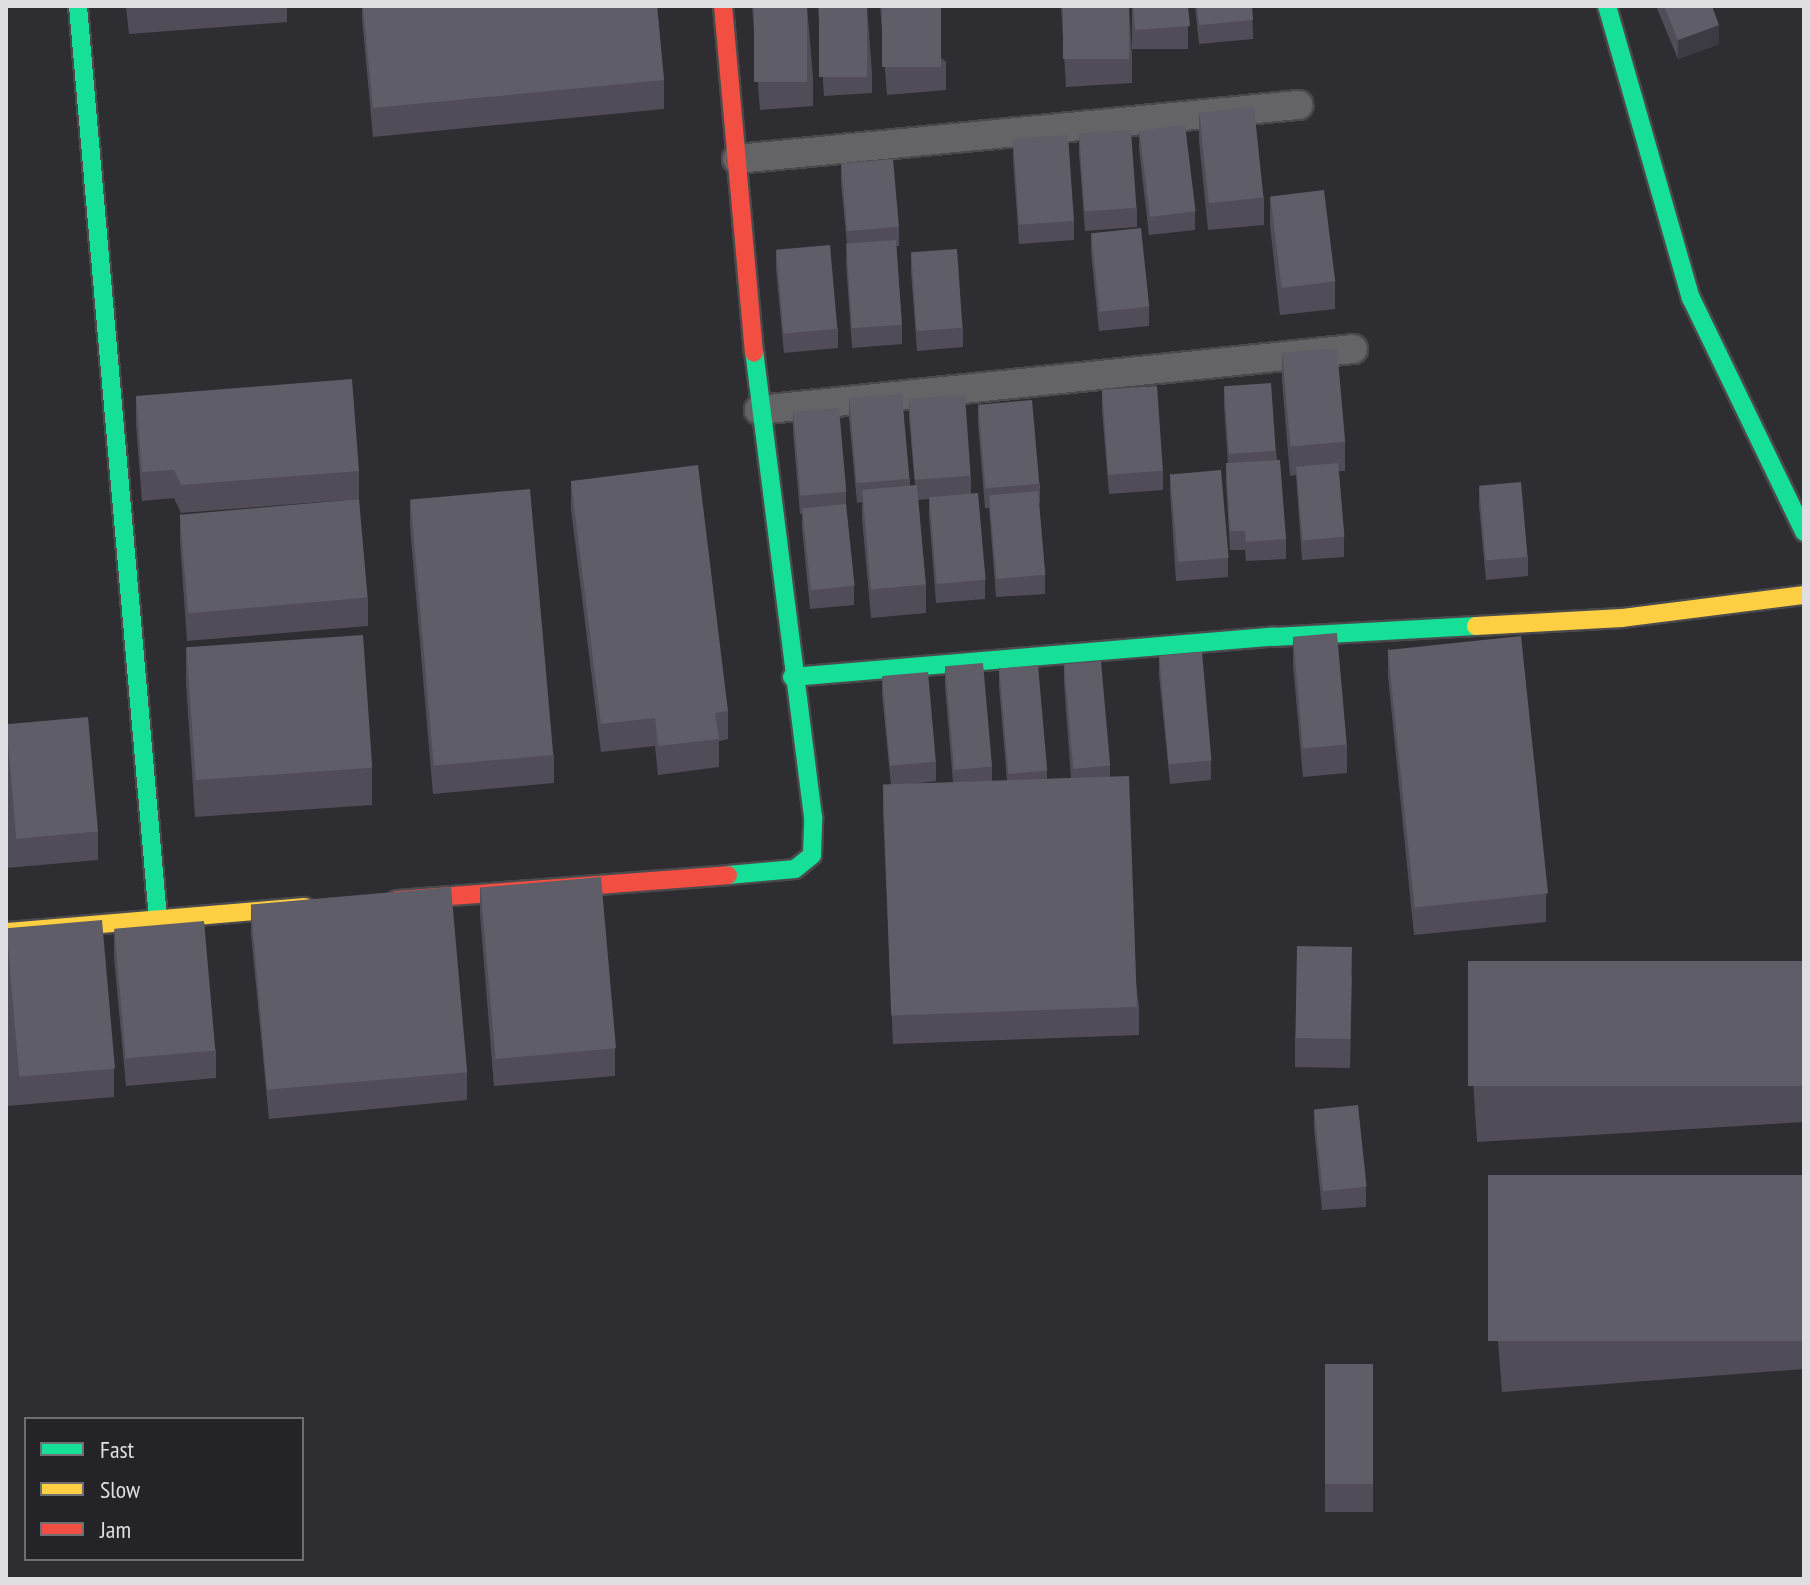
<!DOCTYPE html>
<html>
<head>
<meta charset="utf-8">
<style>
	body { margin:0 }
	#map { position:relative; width:1810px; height:1585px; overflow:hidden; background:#2e2d31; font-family:"PT Sans Narrow",sans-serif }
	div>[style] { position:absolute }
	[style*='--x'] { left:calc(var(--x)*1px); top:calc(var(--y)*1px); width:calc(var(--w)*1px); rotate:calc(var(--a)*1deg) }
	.roads { filter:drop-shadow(2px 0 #4a4a4d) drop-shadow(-2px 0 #4a4a4d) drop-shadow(0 2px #4a4a4d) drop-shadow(0 -2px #4a4a4d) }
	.street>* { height:28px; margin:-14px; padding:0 14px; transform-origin:14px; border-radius:14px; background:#646466 }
	.fast>* { height:18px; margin:-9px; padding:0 9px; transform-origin:9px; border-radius:9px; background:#16e098 }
	.slow>* { height:18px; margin:-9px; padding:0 9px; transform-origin:9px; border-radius:9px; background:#ffcf43 }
	.jam>* { height:18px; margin:-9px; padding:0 9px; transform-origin:9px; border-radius:9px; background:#f24e42 }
	.wall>* { inset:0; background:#504d59; transform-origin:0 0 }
	.shaded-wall>* { inset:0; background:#3c3a43 }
	.building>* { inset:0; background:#5f5d68; transform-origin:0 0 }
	span { translate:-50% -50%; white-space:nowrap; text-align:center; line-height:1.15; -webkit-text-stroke:8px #232328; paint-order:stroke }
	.frame { position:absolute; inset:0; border:8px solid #dfdfe3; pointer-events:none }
	.legend { position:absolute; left:24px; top:1417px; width:280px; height:144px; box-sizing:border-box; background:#232328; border:2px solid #6e6e73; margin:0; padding:10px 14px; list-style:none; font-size:24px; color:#dfdfe3 }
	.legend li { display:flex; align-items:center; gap:16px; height:40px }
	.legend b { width:40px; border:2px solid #6e6e73 }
</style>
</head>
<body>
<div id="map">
	<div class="roads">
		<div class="street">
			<div style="--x:737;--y:159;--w:564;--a:-5.5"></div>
			<div style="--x:759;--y:410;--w:597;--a:-5.86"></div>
		</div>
		<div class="fast">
			<div style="--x:78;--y:6;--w:916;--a:84.99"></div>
			<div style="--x:1607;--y:6;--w:304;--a:74"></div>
			<div style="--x:1691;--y:298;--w:260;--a:64.2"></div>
			<div style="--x:792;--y:677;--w:483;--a:-4.8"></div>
			<div style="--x:1273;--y:637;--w:203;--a:-3.1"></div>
			<div style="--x:728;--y:875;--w:67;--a:-5.1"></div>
			<div style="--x:795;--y:869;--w:22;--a:-39"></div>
			<div style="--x:812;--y:855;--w:38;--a:-88"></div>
			<div style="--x:813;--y:817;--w:468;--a:-97.2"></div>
		</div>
		<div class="slow">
			<div style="--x:1476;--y:626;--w:146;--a:-3.1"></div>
			<div style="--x:1622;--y:618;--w:183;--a:-7.2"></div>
			<div style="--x:6;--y:932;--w:300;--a:-4.8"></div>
		</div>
		<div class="jam">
			<div style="--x:723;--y:6;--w:348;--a:84.9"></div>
			<div style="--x:397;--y:900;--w:332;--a:-4.3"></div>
		</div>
	</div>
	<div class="wall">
		<div style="clip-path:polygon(126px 6px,287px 6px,287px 22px,129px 34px)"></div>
		<div style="clip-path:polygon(362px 6px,657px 6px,664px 80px,664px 109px,373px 137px,362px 18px)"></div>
		<div style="clip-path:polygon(752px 6px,807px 6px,813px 77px,813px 106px,760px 110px)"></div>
		<div style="clip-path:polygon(818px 6px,867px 6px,872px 73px,872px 93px,824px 96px)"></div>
		<div style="clip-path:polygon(880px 6px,882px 6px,946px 62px,946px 90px,887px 95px)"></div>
		<div style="clip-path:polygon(1061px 6px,1129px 6px,1132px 55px,1132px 83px,1066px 87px)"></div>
		<div style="left:1132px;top:6px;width:56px;height:43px"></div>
		<div style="clip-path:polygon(1195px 6px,1252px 6px,1253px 39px,1199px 44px)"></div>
		<div style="clip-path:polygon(1656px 6px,1712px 6px,1719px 44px,1678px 59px)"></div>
		<div style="clip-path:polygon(1199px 113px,1264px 197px,1264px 225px,1208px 230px,1199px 141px)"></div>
		<div style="clip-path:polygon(1139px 130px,1195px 211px,1195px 230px,1149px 235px,1139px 149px)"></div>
		<div style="clip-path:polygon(1079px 134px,1137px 208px,1137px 227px,1085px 231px,1079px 153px)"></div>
		<div style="clip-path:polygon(1013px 140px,1074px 221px,1074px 240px,1019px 244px,1013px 159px)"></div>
		<div style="clip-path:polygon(841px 164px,899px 227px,899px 246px,896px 246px,902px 325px,902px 344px,852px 348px,846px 263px,847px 244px,841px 183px)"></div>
		<div style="clip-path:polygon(1270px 196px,1335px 281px,1335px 309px,1280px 315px,1270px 225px)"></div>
		<div style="clip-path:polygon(1091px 233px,1149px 307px,1149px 326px,1099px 331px,1091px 252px)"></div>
		<div style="clip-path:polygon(776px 250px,838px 329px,838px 348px,784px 353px,776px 269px)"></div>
		<div style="clip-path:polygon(911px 253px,963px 328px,963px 347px,917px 351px,911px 272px)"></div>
		<div style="clip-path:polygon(1282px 353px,1345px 442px,1345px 471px,1339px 471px,1344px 537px,1344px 557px,1302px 560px,1296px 475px,1290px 476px,1282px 381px)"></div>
		<div style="clip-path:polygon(1224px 387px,1276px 451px,1286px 539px,1286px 559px,1246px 561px,1245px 550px,1230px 550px,1226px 482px,1226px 463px,1228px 463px,1224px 406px)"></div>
		<div style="clip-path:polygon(1102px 391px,1163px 471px,1163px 490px,1109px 494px,1102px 410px)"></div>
		<div style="clip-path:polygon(136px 396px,359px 471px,359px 499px,181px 513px,174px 498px,142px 501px,136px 425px)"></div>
		<div style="clip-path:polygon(849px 399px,910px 479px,910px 486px,915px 485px,909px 419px,909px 400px,971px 476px,971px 493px,985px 580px,985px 599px,936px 603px,929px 515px,929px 499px,918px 500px,926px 585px,926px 613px,871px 618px,862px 518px,862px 502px,857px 503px,849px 418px)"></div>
		<div style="clip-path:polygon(978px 405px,1040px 484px,1040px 503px,1039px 503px,1045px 575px,1045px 594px,996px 597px,989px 508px,985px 508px,978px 424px)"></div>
		<div style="clip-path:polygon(793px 412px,846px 492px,846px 510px,854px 586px,854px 605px,810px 609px,802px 528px,802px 514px,800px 514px,793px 431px)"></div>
		<div style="clip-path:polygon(1170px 473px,1228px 558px,1228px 577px,1176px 581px,1170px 492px)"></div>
		<div style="clip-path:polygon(571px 481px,728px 711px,728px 739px,719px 741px,719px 767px,658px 775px,655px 746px,601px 752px,571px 509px)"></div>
		<div style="clip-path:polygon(1479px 487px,1528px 557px,1528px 576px,1486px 580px,1479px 506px)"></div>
		<div style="clip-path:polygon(410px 499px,554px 755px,554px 783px,433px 794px,410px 527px)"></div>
		<div style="clip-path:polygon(180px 514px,368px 598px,368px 626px,187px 641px,180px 542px)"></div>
		<div style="clip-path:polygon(1293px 637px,1347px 745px,1347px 773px,1303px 777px,1293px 665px)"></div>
		<div style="clip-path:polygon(186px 647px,372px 768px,372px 805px,195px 817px,186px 683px)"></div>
		<div style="clip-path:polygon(1388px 648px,1546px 894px,1546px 922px,1414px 935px,1388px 676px)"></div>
		<div style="clip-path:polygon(1159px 656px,1211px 761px,1211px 780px,1170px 784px,1159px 675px)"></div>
		<div style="clip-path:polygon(1064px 664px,1110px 766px,1110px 777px,1139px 1007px,1139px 1035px,893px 1044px,883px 814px,883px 785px,891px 785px,882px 695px,882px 676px,936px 762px,936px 781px,904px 785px,953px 783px,945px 686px,945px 666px,992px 767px,992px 781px,1007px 781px,999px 686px,999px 667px,1047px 771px,1047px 779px,1071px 778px,1064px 683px)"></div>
		<div style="clip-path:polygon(6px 724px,98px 832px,98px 860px,6px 868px)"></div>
		<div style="clip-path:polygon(480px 887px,615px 1048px,615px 1076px,494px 1086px,480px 915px)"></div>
		<div style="clip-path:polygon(251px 906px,467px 1072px,467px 1100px,269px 1119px,251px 934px)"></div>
		<div style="clip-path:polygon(6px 928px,114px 1069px,114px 1097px,6px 1106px)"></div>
		<div style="clip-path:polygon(114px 930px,216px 1050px,216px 1078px,126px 1086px,114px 958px)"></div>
		<div style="clip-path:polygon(1804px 961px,1804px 1122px,1477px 1142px,1469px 1018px,1469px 981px)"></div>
		<div style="clip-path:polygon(1352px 975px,1350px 1068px,1295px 1067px,1295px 1038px)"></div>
		<div style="clip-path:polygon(1314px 1109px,1366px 1187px,1366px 1207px,1322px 1210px,1314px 1128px)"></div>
		<div style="clip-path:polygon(1804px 1175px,1804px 1369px,1502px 1392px,1489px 1227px,1489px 1199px)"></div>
		<div style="left:1373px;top:1364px;width:148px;height:48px;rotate:90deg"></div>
	</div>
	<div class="shaded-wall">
		<div style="clip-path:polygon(1719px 25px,1719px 44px,1678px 59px,1678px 40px)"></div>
	</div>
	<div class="building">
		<div style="clip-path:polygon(363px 6px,657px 6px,664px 80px,373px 108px)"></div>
		<div style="left:754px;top:6px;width:53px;height:76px"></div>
		<div style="left:819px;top:6px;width:48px;height:71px"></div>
		<div style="left:882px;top:6px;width:59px;height:61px"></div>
		<div style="left:1063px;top:6px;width:66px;height:53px"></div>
		<div style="clip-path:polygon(1133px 6px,1188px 6px,1190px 26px,1135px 30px)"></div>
		<div style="clip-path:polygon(1197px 6px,1252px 6px,1253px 20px,1199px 25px)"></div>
		<div style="clip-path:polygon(1664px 6px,1712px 6px,1719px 25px,1678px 40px)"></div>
		<div style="left:1254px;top:107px;width:91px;height:55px;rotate:84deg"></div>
		<div style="left:1185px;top:125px;width:87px;height:46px;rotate:83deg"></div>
		<div style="left:1131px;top:130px;width:78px;height:52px;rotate:86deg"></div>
		<div style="left:1068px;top:135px;width:86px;height:55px;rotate:86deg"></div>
		<div style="left:893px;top:159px;width:68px;height:52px;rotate:85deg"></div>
		<div style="left:1324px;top:190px;width:92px;height:54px;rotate:83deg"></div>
		<div style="left:1141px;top:228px;width:79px;height:50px;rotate:84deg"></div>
		<div style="left:896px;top:240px;width:85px;height:50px;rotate:86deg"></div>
		<div style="left:830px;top:245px;width:84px;height:54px;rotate:85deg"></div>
		<div style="left:957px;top:249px;width:79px;height:46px;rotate:86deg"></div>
		<div style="left:1337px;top:348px;width:94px;height:55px;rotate:85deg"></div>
		<div style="clip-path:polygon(352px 379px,359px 471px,181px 485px,174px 470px,142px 472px,136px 396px)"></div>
		<div style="left:1271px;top:383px;width:68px;height:47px;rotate:86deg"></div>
		<div style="left:1157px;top:386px;width:85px;height:55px;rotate:86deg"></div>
		<div style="left:902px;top:394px;width:85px;height:53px;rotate:85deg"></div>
		<div style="left:965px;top:395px;width:81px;height:56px;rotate:86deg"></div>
		<div style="left:1032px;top:400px;width:84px;height:54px;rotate:85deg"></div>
		<div style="left:839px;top:408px;width:84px;height:46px;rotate:85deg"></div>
		<div style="clip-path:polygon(1280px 460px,1286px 539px,1246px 542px,1245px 531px,1230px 531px,1226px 463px)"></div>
		<div style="left:1338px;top:463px;width:74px;height:42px;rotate:85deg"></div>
		<div style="clip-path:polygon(698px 465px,728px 711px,715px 713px,719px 739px,658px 746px,655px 718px,601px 724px,571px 481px)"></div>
		<div style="left:1221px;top:470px;width:88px;height:51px;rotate:85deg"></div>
		<div style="left:1521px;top:482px;width:75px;height:42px;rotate:85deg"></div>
		<div style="left:917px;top:485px;width:100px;height:55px;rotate:85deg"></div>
		<div style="left:530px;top:489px;width:267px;height:120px;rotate:85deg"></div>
		<div style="left:1038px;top:491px;width:84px;height:49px;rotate:85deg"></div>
		<div style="left:978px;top:493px;width:87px;height:49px;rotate:85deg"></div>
		<div style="left:359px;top:499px;width:99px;height:180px;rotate:85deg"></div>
		<div style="left:846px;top:504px;width:82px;height:44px;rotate:84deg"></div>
		<div style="left:1337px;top:633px;width:112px;height:44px;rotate:85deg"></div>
		<div style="left:363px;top:635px;width:133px;height:177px;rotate:86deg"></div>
		<div style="left:1521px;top:636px;width:259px;height:134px;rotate:84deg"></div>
		<div style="left:1202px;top:652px;width:109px;height:43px;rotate:85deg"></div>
		<div style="left:1101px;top:661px;width:105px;height:37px;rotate:85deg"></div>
		<div style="left:983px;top:663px;width:104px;height:38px;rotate:85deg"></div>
		<div style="left:1038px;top:665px;width:106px;height:39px;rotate:85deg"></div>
		<div style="left:928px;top:672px;width:90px;height:46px;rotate:85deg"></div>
		<div style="left:88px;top:717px;width:115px;height:82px;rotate:85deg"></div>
		<div style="left:1129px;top:776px;width:231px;height:246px;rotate:88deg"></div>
		<div style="left:601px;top:877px;width:172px;height:121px;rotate:85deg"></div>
		<div style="left:451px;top:887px;width:186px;height:201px;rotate:85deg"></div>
		<div style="left:102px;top:920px;width:149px;height:96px;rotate:85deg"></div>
		<div style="left:204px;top:921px;width:130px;height:90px;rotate:85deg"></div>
		<div style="left:1297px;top:946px;width:55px;height:92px;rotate:1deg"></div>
		<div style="left:1804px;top:961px;width:125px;height:336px;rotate:90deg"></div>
		<div style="left:1358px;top:1105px;width:82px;height:44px;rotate:84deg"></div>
		<div style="left:1804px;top:1175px;width:166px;height:316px;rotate:90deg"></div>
		<div style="left:1373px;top:1364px;width:120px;height:48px;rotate:90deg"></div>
	</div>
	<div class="frame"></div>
	<ul class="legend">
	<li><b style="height:10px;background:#16e098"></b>Fast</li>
	<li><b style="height:10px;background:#ffcf43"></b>Slow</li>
	<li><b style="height:10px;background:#f24e42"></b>Jam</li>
	</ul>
</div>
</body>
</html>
